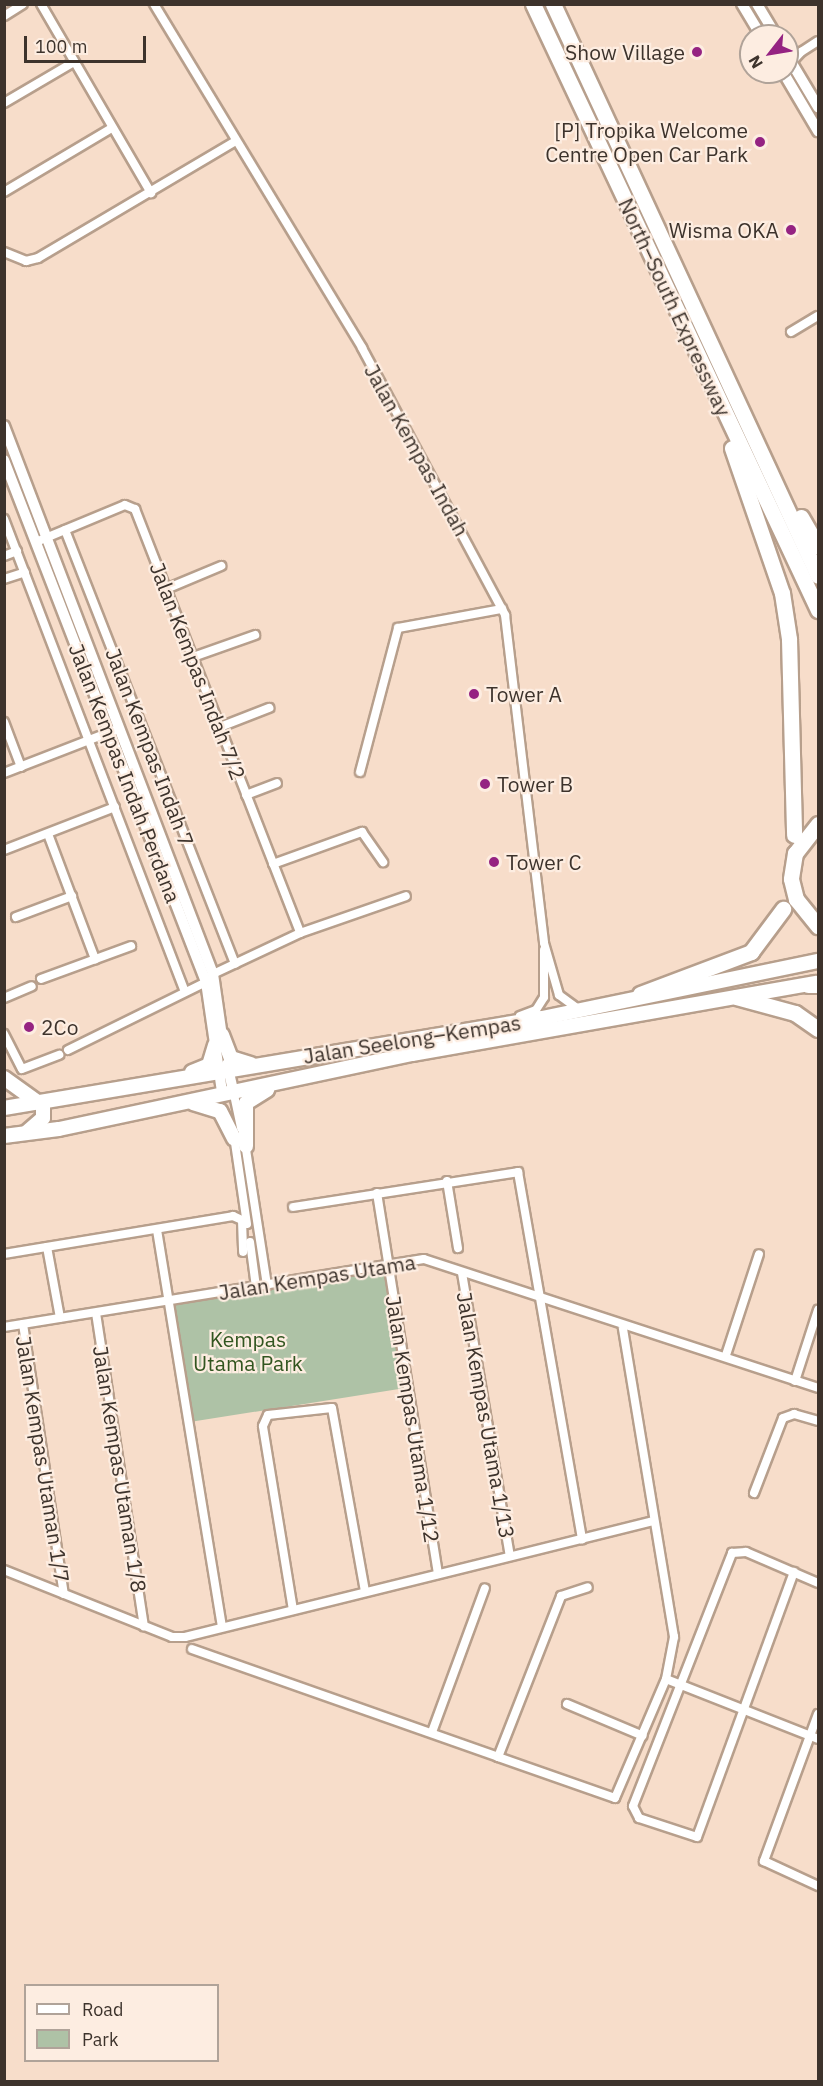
<!DOCTYPE html>
<html>
<head>
<meta charset="utf-8">
<style>
	body { margin:0 }
	#map { position:relative; width:823px; height:2086px; overflow:hidden; background:#f7ddca; font-family:"IBM Plex Sans",sans-serif }
	div>[style] { position:absolute }
	[style*='--x'] { left:calc(var(--x)*1px); top:calc(var(--y)*1px); width:calc(var(--w)*1px); rotate:calc(var(--a)*1deg) }
	.green>* { inset:0; background:#aec2a6; transform-origin:0 0 }
	.roads { filter:drop-shadow(2px 0 #b79f8c) drop-shadow(-2px 0 #b79f8c) drop-shadow(0 2px #b79f8c) drop-shadow(0 -2px #b79f8c) }
	.minor>* { height:8px; margin:-4px; padding:0 4px; transform-origin:4px; border-radius:4px; background:#fff }
	.tertiary>* { height:10px; margin:-5px; padding:0 5px; transform-origin:5px; border-radius:5px; background:#fff }
	.primary>* { height:14px; margin:-7px; padding:0 7px; transform-origin:7px; border-radius:7px; background:#fff }
	.motorway>* { height:15px; margin:-7.5px; padding:0 7.5px; transform-origin:7.5px; border-radius:7.5px; background:#fff }
	.dots>* { width:16px; height:16px; translate:-50% -50%; box-sizing:border-box; border:3px solid #fdede1; border-radius:50% }
	span { translate:-50% -50%; white-space:nowrap; text-align:center; line-height:1.15; -webkit-text-stroke:4.5px #fdede1; paint-order:stroke }
	.poi-label { font-size:21px; color:#3d332c }
	.right { translate:-100% -50%; text-align:right }
	.left { translate:0 -50%; text-align:left }
	.street-label { font-size:21px; color:#3d332c }
	.park-label { font-size:21px; color:#31551f }
	.frame { position:absolute; inset:0; border:6px solid #3d332c; pointer-events:none }
	.legend { position:absolute; left:24px; top:1984px; width:195px; height:78px; box-sizing:border-box; background:#fdede1; border:2px solid #b0a399; margin:0; padding:8px 10px; list-style:none; font-size:18px; color:#3d332c }
	.legend li { display:flex; align-items:center; gap:12px; height:30px }
	.legend b { width:30px; border:2px solid #b0a399 }
	.north { position:absolute; left:739px; top:24px; width:60px; height:60px; box-sizing:border-box; background:#fdede1; border:2px solid #b0a399; border-radius:50%; rotate:239deg; font-size:16px; font-weight:700; line-height:24px; text-align:center; color:#3d332c }
	.north::after { content:''; display:block; margin:auto; width:21px; height:27px; background:#952382; clip-path:polygon(50% 0,100% 100%,50% 72%,0 100%) }
	.scale { position:absolute; left:24px; top:36px; width:122px; height:27px; box-sizing:border-box; border:3px solid #3d332c; border-top:0; padding-left:8px; font-size:18px; line-height:21px; white-space:nowrap; color:#3d332c; -webkit-text-stroke:4px #fdede1; paint-order:stroke }
</style>
</head>
<body>
<div id="map">
	<div class="green">
		<div style="left:389px;top:1265px;width:124px;height:223px;rotate:81deg"></div>
	</div>
	<div class="roads">
		<div class="minor">
			<div style="--x:41;--y:4;--w:219;--a:59.8"></div>
			<div style="--x:154;--y:4;--w:402;--a:58.8"></div>
			<div style="--x:362;--y:348;--w:303;--a:61.8"></div>
			<div style="--x:505;--y:615;--w:330;--a:83.2"></div>
			<div style="--x:544;--y:943;--w:54;--a:73.9"></div>
			<div style="--x:559;--y:995;--w:22;--a:36"></div>
			<div style="--x:4;--y:16;--w:22;--a:-32"></div>
			<div style="--x:801;--y:52;--w:20;--a:-33"></div>
			<div style="--x:787;--y:67;--w:21;--a:-47"></div>
			<div style="--x:4;--y:103;--w:81;--a:-30.4"></div>
			<div style="--x:4;--y:192;--w:126;--a:-30.7"></div>
			<div style="--x:4;--y:252;--w:24;--a:22"></div>
			<div style="--x:26;--y:261;--w:12;--a:-14"></div>
			<div style="--x:38;--y:258;--w:230;--a:-30.6"></div>
			<div style="--x:791;--y:332;--w:31;--a:-31"></div>
			<div style="--x:4;--y:519;--w:506;--a:69.06"></div>
			<div style="--x:65;--y:530;--w:466;--a:68.6"></div>
			<div style="--x:36;--y:542;--w:96;--a:-22.6"></div>
			<div style="--x:125;--y:505;--w:11;--a:22"></div>
			<div style="--x:135;--y:509;--w:455;--a:68.7"></div>
			<div style="--x:4;--y:556;--w:14;--a:-21"></div>
			<div style="--x:4;--y:579;--w:22;--a:-18"></div>
			<div style="--x:166;--y:589;--w:60;--a:-22.7"></div>
			<div style="--x:193;--y:657;--w:66;--a:-19.5"></div>
			<div style="--x:4;--y:722;--w:48;--a:69.3"></div>
			<div style="--x:220;--y:727;--w:53;--a:-21.2"></div>
			<div style="--x:360;--y:772;--w:149;--a:-75.2"></div>
			<div style="--x:398;--y:628;--w:106;--a:-10.4"></div>
			<div style="--x:4;--y:773;--w:119;--a:-21.2"></div>
			<div style="--x:246;--y:795;--w:33;--a:-21"></div>
			<div style="--x:48;--y:834;--w:134;--a:69.4"></div>
			<div style="--x:4;--y:850;--w:119;--a:-21.2"></div>
			<div style="--x:273;--y:864;--w:95;--a:-19.8"></div>
			<div style="--x:362;--y:832;--w:37;--a:55"></div>
			<div style="--x:16;--y:917;--w:60;--a:-20.6"></div>
			<div style="--x:213;--y:974;--w:96;--a:-25.2"></div>
			<div style="--x:300;--y:933;--w:112;--a:-19.2"></div>
			<div style="--x:41;--y:979;--w:96;--a:-20.1"></div>
			<div style="--x:4;--y:998;--w:30;--a:-23"></div>
			<div style="--x:520;--y:1016;--w:17;--a:-21"></div>
			<div style="--x:536;--y:1010;--w:15;--a:-58"></div>
			<div style="--x:544;--y:997;--w:47;--a:-90"></div>
			<div style="--x:4;--y:1034;--w:39;--a:63"></div>
			<div style="--x:22;--y:1069;--w:40;--a:-21"></div>
			<div style="--x:68;--y:1050;--w:154;--a:-26.2"></div>
			<div style="--x:233;--y:1090;--w:39;--a:78"></div>
			<div style="--x:234;--y:1136;--w:89;--a:81.6"></div>
			<div style="--x:245;--y:1143;--w:144;--a:81.2"></div>
			<div style="--x:447;--y:1181;--w:68;--a:80.7"></div>
			<div style="--x:377;--y:1193;--w:386;--a:80.9"></div>
			<div style="--x:293;--y:1207;--w:228;--a:-8.8"></div>
			<div style="--x:518;--y:1172;--w:373;--a:80.1"></div>
			<div style="--x:157;--y:1230;--w:402;--a:80.7"></div>
			<div style="--x:250;--y:1242;--w:45;--a:82.4"></div>
			<div style="--x:47;--y:1247;--w:72;--a:79.6"></div>
			<div style="--x:4;--y:1254;--w:232;--a:-9.4"></div>
			<div style="--x:233;--y:1216;--w:10;--a:24"></div>
			<div style="--x:242;--y:1220;--w:32;--a:88"></div>
			<div style="--x:462;--y:1273;--w:287;--a:80.4"></div>
			<div style="--x:96;--y:1313;--w:317;--a:81.3"></div>
			<div style="--x:23;--y:1324;--w:273;--a:81.4"></div>
			<div style="--x:4;--y:1327;--w:425;--a:-9.2"></div>
			<div style="--x:424;--y:1259;--w:415;--a:18.1"></div>
			<div style="--x:726;--y:1355;--w:106;--a:-71.9"></div>
			<div style="--x:795;--y:1381;--w:75;--a:-72.1"></div>
			<div style="--x:754;--y:1493;--w:80;--a:-68.9"></div>
			<div style="--x:783;--y:1418;--w:12;--a:-20"></div>
			<div style="--x:794;--y:1414;--w:25;--a:16"></div>
			<div style="--x:4;--y:1570;--w:181;--a:21.7"></div>
			<div style="--x:172;--y:1637;--w:13;--a:0"></div>
			<div style="--x:185;--y:1637;--w:483;--a:-13.9"></div>
			<div style="--x:794;--y:1572;--w:282;--a:110.1"></div>
			<div style="--x:697;--y:1837;--w:61;--a:-161.9"></div>
			<div style="--x:639;--y:1818;--w:13;--a:-117"></div>
			<div style="--x:633;--y:1806;--w:272;--a:-68.6"></div>
			<div style="--x:732;--y:1553;--w:14;--a:-4"></div>
			<div style="--x:746;--y:1552;--w:78;--a:23.3"></div>
			<div style="--x:293;--y:1610;--w:186;--a:-99.3"></div>
			<div style="--x:263;--y:1426;--w:12;--a:-66"></div>
			<div style="--x:268;--y:1415;--w:64;--a:-6.2"></div>
			<div style="--x:332;--y:1408;--w:187;--a:79.8"></div>
			<div style="--x:192;--y:1649;--w:324;--a:19.4"></div>
			<div style="--x:498;--y:1757;--w:173;--a:-68.6"></div>
			<div style="--x:561;--y:1596;--w:28;--a:-18"></div>
			<div style="--x:666;--y:1679;--w:163;--a:21.5"></div>
			<div style="--x:567;--y:1704;--w:82;--a:22.8"></div>
			<div style="--x:818;--y:1714;--w:157;--a:110.2"></div>
			<div style="--x:764;--y:1861;--w:60;--a:24.8"></div>
			<div style="--x:432;--y:1732;--w:153;--a:-69.8"></div>
			<div style="--x:498;--y:1757;--w:124;--a:19.3"></div>
			<div style="--x:615;--y:1798;--w:129;--a:-66.8"></div>
			<div style="--x:666;--y:1679;--w:43;--a:-79.2"></div>
			<div style="--x:674;--y:1637;--w:313;--a:-99.4"></div>
		</div>
		<div class="tertiary">
			<div style="--x:742;--y:4;--w:37;--a:59"></div>
			<div style="--x:757;--y:4;--w:37;--a:59"></div>
			<div style="--x:787;--y:55;--w:61;--a:59.2"></div>
			<div style="--x:783;--y:72;--w:69;--a:59.3"></div>
			<div style="--x:4;--y:426;--w:587;--a:69.12"></div>
			<div style="--x:213;--y:974;--w:70;--a:81.8"></div>
			<div style="--x:4;--y:460;--w:560;--a:68.84"></div>
			<div style="--x:206;--y:982;--w:111;--a:81.7"></div>
			<div style="--x:227;--y:1064;--w:27;--a:77"></div>
		</div>
		<div class="primary">
			<div style="--x:222;--y:1035;--w:25;--a:69"></div>
			<div style="--x:231;--y:1058;--w:21;--a:17"></div>
			<div style="--x:192;--y:1072;--w:18;--a:-22"></div>
			<div style="--x:209;--y:1065;--w:21;--a:-73"></div>
			<div style="--x:4;--y:1078;--w:48;--a:35.7"></div>
			<div style="--x:43;--y:1106;--w:12;--a:90"></div>
			<div style="--x:43;--y:1118;--w:21;--a:139"></div>
			<div style="--x:193;--y:1103;--w:28;--a:17"></div>
			<div style="--x:220;--y:1111;--w:31;--a:63"></div>
			<div style="--x:4;--y:1108;--w:545;--a:-9.5"></div>
			<div style="--x:542;--y:1018;--w:282;--a:-11.7"></div>
			<div style="--x:4;--y:1136;--w:55;--a:-7.3"></div>
			<div style="--x:59;--y:1129;--w:361;--a:-12"></div>
			<div style="--x:412;--y:1054;--w:410;--a:-10"></div>
			<div style="--x:246;--y:1146;--w:43;--a:-90"></div>
			<div style="--x:246;--y:1103;--w:25;--a:-32"></div>
		</div>
		<div class="motorway">
			<div style="--x:533;--y:4;--w:670;--a:64.81"></div>
			<div style="--x:553;--y:4;--w:630;--a:65.14"></div>
			<div style="--x:732;--y:448;--w:153;--a:71"></div>
			<div style="--x:782;--y:593;--w:47;--a:81.3"></div>
			<div style="--x:789;--y:639;--w:196;--a:88.5"></div>
			<div style="--x:801;--y:517;--w:34;--a:60"></div>
			<div style="--x:818;--y:824;--w:37;--a:128"></div>
			<div style="--x:795;--y:853;--w:26;--a:99"></div>
			<div style="--x:791;--y:879;--w:21;--a:76"></div>
			<div style="--x:796;--y:899;--w:35;--a:51"></div>
			<div style="--x:808;--y:985;--w:10;--a:0"></div>
			<div style="--x:640;--y:994;--w:119;--a:-20.7"></div>
			<div style="--x:751;--y:952;--w:54;--a:-53.3"></div>
			<div style="--x:736;--y:997;--w:61;--a:15.2"></div>
			<div style="--x:795;--y:1013;--w:28;--a:35"></div>
		</div>
	</div>
	<div class="dots">
		<div style="left:697px;top:52px;background:#952382"></div>
		<div style="left:760px;top:142px;background:#952382"></div>
		<div style="left:791px;top:230px;background:#952382"></div>
		<div style="left:474px;top:694px;background:#952382"></div>
		<div style="left:485px;top:784px;background:#952382"></div>
		<div style="left:494px;top:862px;background:#952382"></div>
		<div style="left:29px;top:1027px;background:#952382"></div>
	</div>
	<div class="poi-label">
		<span class="right" style="left:685px;top:52px">Show Village</span>
		<span class="right" style="left:748px;top:142px">[P] Tropika Welcome<br>Centre Open Car Park</span>
		<span class="right" style="left:779px;top:230px">Wisma OKA</span>
		<span class="left" style="left:486px;top:694px">Tower A</span>
		<span class="left" style="left:497px;top:784px">Tower B</span>
		<span class="left" style="left:506px;top:862px">Tower C</span>
		<span class="left" style="left:41px;top:1027px">2Co</span>
	</div>
	<div class="street-label">
		<span style="left:675px;top:307px;rotate:65deg">North–South Expressway</span>
		<span style="left:417px;top:450px;rotate:61deg">Jalan Kempas Indah</span>
		<span style="left:198px;top:671px;rotate:69deg">Jalan Kempas Indah 7/2</span>
		<span style="left:150px;top:747px;rotate:69deg">Jalan Kempas Indah 7</span>
		<span style="left:125px;top:773px;rotate:69deg">Jalan Kempas Indah Perdana</span>
		<span style="left:412px;top:1039px;rotate:-9deg">Jalan Seelong–Kempas</span>
		<span style="left:317px;top:1277px;rotate:-9deg">Jalan Kempas Utama</span>
		<span style="left:486px;top:1415px;rotate:80deg">Jalan Kempas Utama 1/13</span>
		<span style="left:413px;top:1419px;rotate:81deg">Jalan Kempas Utama 1/12</span>
		<span style="left:43px;top:1459px;rotate:81deg">Jalan Kempas Utaman 1/7</span>
		<span style="left:120px;top:1469px;rotate:81deg">Jalan Kempas Utaman 1/8</span>
	</div>
	<div class="park-label">
		<span style="left:248px;top:1351px">Kempas<br>Utama Park</span>
	</div>
	<div class="frame"></div>
	<ul class="legend">
	<li><b style="height:8px;background:#fff"></b>Road</li>
	<li><b style="height:16px;background:#aec2a6"></b>Park</li>
	</ul>
	<div class="north">N</div>
	<div class="scale">100 m</div>
</div>
</body>
</html>
